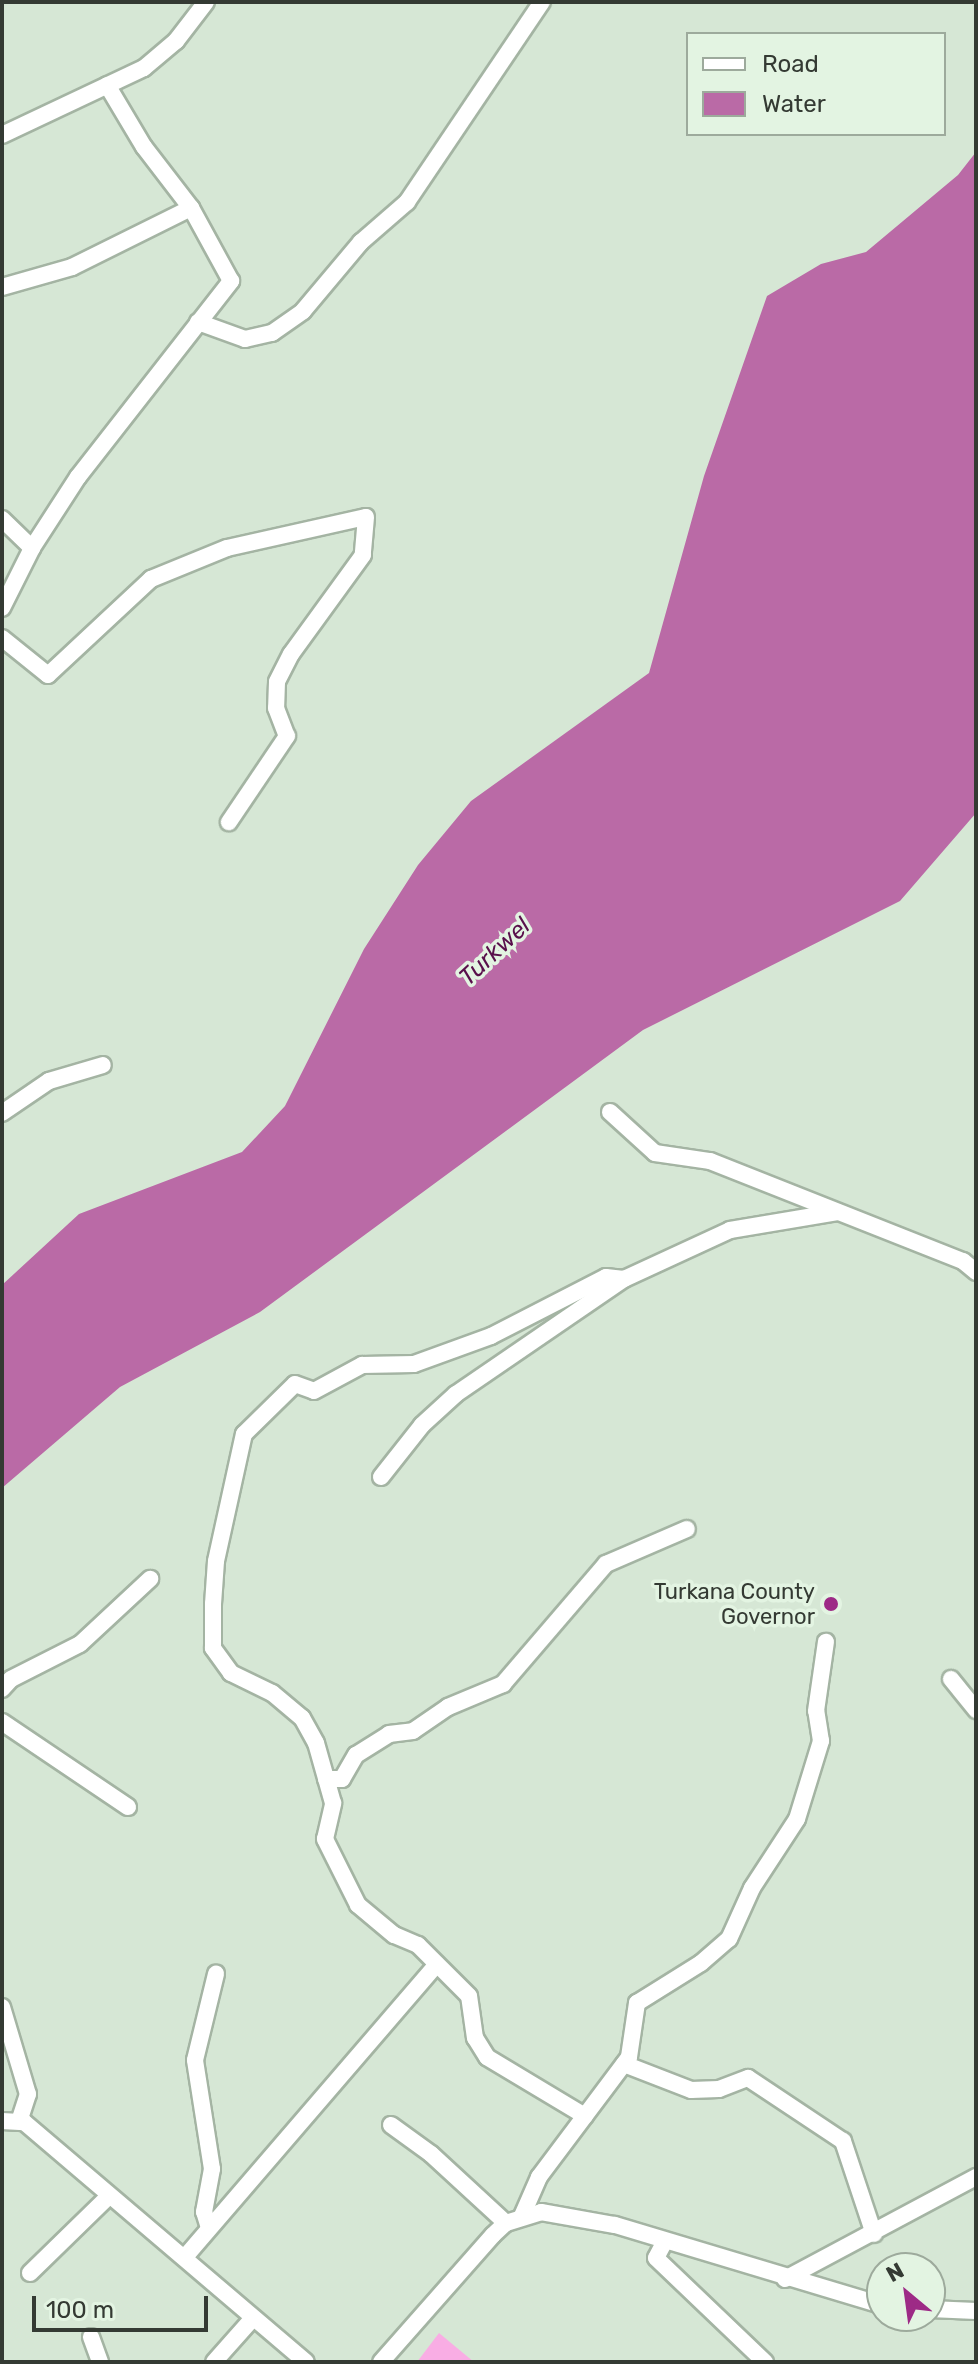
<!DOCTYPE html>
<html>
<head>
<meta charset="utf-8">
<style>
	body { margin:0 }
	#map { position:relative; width:978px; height:2364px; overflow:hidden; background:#d6e7d5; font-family:Rubik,sans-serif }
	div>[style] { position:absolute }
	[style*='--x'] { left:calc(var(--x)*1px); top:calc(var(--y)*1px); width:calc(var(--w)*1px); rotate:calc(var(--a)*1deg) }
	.green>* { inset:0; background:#f9ade4 }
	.water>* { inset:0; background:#ba6aa6 }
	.roads { filter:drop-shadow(2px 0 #a4b4a3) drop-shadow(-2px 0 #a4b4a3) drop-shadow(0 2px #a4b4a3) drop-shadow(0 -2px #a4b4a3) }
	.minor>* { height:16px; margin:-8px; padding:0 8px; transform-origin:8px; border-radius:8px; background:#fff }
	.dots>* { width:22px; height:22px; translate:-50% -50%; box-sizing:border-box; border:4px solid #e3f4e2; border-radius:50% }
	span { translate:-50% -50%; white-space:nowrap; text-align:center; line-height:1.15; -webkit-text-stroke:7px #e3f4e2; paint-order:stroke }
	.poi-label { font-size:22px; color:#343a33 }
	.right { translate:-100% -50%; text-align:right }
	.water-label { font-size:24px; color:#590f4b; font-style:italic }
	.frame { position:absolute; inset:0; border:4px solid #343a33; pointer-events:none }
	.legend { position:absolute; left:686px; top:32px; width:260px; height:104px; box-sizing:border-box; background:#e3f4e2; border:2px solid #9daa9c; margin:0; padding:10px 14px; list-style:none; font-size:24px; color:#343a33 }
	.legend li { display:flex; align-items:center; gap:16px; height:40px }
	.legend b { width:40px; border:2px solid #9daa9c }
	.north { position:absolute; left:866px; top:2252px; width:80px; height:80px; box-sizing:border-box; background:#e3f4e2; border:2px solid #9daa9c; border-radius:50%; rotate:331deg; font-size:22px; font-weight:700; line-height:32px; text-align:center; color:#343a33 }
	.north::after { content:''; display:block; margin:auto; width:28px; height:36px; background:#9d2a86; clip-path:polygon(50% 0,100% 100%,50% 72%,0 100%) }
	.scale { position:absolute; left:32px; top:2296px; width:176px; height:36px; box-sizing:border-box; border:4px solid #343a33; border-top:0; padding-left:10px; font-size:24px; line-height:28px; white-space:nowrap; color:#343a33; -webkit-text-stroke:6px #e3f4e2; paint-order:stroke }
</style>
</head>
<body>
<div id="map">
	<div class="green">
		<div style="clip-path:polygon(439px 2333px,474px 2362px,417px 2362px)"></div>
	</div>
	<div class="water">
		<div style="clip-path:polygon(976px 152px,976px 813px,900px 901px,643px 1030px,260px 1312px,120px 1387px,2px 1488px,2px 1285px,79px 1214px,242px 1152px,285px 1106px,364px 949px,418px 865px,471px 801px,649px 673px,704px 476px,767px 296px,821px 264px,866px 252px,958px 175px)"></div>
	</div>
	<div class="roads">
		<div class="minor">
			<div style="--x:2;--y:135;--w:157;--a:-25.3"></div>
			<div style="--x:144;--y:68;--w:42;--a:-40.2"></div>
			<div style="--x:176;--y:41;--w:49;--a:-52.4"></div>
			<div style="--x:2;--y:287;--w:73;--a:-15.9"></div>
			<div style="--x:72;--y:267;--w:133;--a:-26.4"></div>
			<div style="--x:198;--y:322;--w:50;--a:19.9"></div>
			<div style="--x:245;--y:339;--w:28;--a:-13"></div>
			<div style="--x:272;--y:333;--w:38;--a:-35"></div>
			<div style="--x:303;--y:311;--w:90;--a:-50"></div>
			<div style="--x:361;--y:242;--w:61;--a:-41"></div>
			<div style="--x:407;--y:202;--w:241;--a:-56"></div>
			<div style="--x:2;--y:519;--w:42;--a:44"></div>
			<div style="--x:2;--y:608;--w:67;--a:-63.4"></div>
			<div style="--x:32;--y:548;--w:85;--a:-57.1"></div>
			<div style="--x:78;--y:477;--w:249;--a:-52"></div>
			<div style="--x:231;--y:281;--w:83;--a:-118.7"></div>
			<div style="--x:191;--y:208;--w:77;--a:-127.6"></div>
			<div style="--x:144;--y:147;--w:72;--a:-120.8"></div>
			<div style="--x:2;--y:638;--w:59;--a:38.8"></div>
			<div style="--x:48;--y:675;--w:141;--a:-43"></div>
			<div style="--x:151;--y:579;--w:82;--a:-22.2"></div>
			<div style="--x:227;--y:548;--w:142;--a:-12.6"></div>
			<div style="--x:366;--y:517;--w:38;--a:95"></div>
			<div style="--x:363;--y:555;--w:122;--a:126"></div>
			<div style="--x:291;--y:654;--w:31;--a:117"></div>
			<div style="--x:277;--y:682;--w:26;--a:92"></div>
			<div style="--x:276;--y:708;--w:30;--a:69"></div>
			<div style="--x:287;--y:736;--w:104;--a:124"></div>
			<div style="--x:610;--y:1112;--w:61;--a:42.3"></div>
			<div style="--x:655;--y:1153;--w:56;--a:8.3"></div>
			<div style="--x:710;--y:1161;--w:272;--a:21.6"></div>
			<div style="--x:963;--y:1261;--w:17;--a:40"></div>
			<div style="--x:2;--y:1113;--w:57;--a:-34.2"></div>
			<div style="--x:49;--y:1081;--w:56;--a:-16.5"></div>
			<div style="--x:381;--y:1477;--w:66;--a:-51.7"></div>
			<div style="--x:422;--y:1425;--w:46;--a:-42.4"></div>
			<div style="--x:456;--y:1394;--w:204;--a:-34.4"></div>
			<div style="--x:624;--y:1279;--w:117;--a:-24.8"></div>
			<div style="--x:730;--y:1230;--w:109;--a:-9.5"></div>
			<div style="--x:951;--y:1679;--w:40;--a:51"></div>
			<div style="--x:2;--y:1689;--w:13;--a:-48"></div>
			<div style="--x:11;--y:1679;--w:77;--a:-26.9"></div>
			<div style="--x:80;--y:1644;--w:96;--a:-42.9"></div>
			<div style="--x:2;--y:1722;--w:152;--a:34"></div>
			<div style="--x:326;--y:1779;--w:16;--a:0"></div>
			<div style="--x:342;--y:1779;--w:28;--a:-60"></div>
			<div style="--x:356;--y:1755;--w:39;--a:-32"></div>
			<div style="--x:389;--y:1734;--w:24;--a:-7"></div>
			<div style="--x:413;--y:1731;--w:42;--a:-34.4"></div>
			<div style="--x:448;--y:1707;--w:60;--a:-22.7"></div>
			<div style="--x:503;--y:1684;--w:158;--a:-49.4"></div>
			<div style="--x:606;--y:1564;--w:88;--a:-23.4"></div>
			<div style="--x:2;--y:2007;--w:91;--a:73.4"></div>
			<div style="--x:28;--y:2094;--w:26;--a:108"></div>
			<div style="--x:624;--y:2064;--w:72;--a:21.2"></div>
			<div style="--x:691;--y:2090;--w:28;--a:-2"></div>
			<div style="--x:719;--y:2089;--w:31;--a:-21"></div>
			<div style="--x:748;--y:2078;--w:114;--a:33.6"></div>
			<div style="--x:843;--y:2141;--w:98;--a:71.6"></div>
			<div style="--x:585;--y:2116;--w:114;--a:-149"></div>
			<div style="--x:487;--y:2057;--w:22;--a:-122"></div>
			<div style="--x:475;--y:2038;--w:42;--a:-98.1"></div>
			<div style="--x:469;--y:1996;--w:72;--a:-135"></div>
			<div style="--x:418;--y:1945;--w:26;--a:-157"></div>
			<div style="--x:394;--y:1935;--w:47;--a:-140.2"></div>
			<div style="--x:358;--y:1905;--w:74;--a:-116.6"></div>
			<div style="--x:325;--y:1839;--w:37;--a:-77"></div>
			<div style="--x:333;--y:1803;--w:62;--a:-105.8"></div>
			<div style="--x:316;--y:1743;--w:29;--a:-119"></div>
			<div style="--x:302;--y:1718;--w:39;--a:-140"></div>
			<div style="--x:272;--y:1693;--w:46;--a:-154"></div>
			<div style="--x:231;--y:1673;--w:31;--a:-126"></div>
			<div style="--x:213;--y:1648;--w:44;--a:-90"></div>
			<div style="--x:213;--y:1604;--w:43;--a:-86"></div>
			<div style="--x:216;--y:1561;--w:130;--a:-77.6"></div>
			<div style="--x:244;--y:1434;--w:71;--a:-44.4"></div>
			<div style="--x:295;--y:1384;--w:20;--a:20"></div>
			<div style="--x:314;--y:1391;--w:55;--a:-28.4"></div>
			<div style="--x:362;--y:1365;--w:52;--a:-1.1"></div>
			<div style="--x:414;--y:1364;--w:82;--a:-20"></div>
			<div style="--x:491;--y:1336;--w:129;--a:-27.2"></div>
			<div style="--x:606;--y:1277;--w:18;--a:6"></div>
			<div style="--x:2;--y:2121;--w:22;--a:3"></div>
			<div style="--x:24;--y:2122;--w:370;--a:40.4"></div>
			<div style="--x:391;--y:2125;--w:49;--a:35.9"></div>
			<div style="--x:431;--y:2154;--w:102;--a:42.6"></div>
			<div style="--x:522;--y:2216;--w:43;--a:-66.4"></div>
			<div style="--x:539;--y:2177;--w:150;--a:-53.1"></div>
			<div style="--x:629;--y:2057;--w:55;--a:-81.6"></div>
			<div style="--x:637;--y:2003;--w:75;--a:-32"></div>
			<div style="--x:701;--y:1963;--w:37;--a:-41"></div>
			<div style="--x:729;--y:1939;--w:56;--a:-65.7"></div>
			<div style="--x:752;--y:1888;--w:82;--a:-56.9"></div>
			<div style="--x:797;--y:1819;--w:82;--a:-72.9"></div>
			<div style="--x:821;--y:1741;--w:30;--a:-99"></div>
			<div style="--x:816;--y:1711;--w:70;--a:-81.8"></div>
			<div style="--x:209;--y:2228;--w:17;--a:-107"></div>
			<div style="--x:204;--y:2212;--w:44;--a:-79.5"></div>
			<div style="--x:212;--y:2169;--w:110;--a:-98.9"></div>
			<div style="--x:195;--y:2060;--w:89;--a:-76.3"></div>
			<div style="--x:665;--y:2241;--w:19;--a:118"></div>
			<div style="--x:656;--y:2258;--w:151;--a:43.7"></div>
			<div style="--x:185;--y:2257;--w:386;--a:-49.3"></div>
			<div style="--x:30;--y:2273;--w:110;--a:-44.3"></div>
			<div style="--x:785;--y:2279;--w:217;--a:-28.1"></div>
			<div style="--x:930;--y:2309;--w:46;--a:2.5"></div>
			<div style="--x:91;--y:2337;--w:27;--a:70"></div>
			<div style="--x:214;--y:2362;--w:59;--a:-48.4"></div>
			<div style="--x:381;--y:2362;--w:169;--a:-48.6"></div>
			<div style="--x:493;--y:2235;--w:18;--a:-43"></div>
			<div style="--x:506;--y:2223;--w:37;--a:-17"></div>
			<div style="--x:541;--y:2212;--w:75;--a:10"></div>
			<div style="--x:615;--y:2225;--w:279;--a:16.7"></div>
		</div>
	</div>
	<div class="dots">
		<div style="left:831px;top:1604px;background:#9d2a86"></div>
	</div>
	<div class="poi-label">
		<span class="right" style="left:815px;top:1604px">Turkana County<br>Governor</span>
	</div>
	<div class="water-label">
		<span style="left:495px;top:952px;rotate:-43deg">Turkwel</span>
	</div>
	<div class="frame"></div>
	<ul class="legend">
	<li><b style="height:10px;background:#fff"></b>Road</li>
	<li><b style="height:22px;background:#ba6aa6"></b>Water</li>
	</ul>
	<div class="north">N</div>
	<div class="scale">100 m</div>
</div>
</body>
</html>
